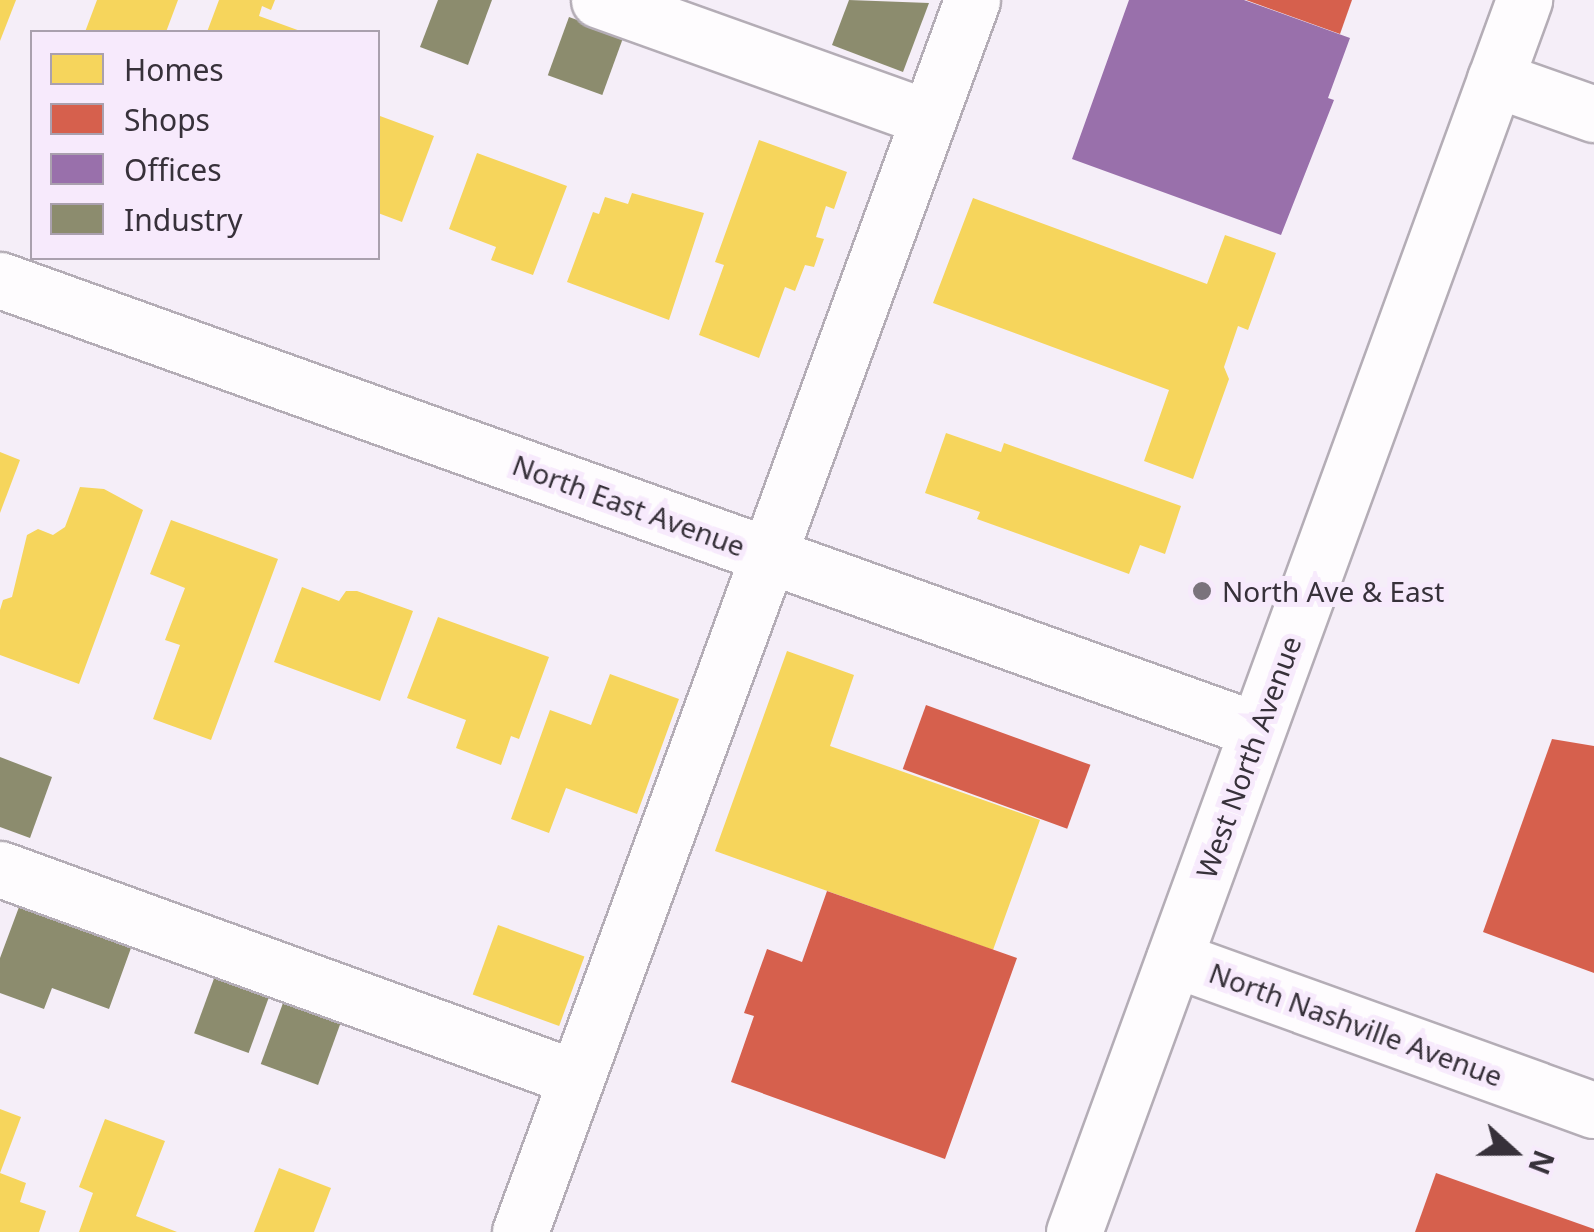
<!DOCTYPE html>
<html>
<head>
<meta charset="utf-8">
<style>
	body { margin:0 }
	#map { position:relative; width:1594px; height:1232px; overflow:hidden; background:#f5eef8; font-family:"Noto Sans",sans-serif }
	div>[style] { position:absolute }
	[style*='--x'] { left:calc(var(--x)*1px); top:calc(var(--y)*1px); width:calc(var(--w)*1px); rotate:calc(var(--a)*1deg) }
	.homes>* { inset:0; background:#f6d55c; transform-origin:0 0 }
	.shops>* { inset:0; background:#d6604d; transform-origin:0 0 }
	.offices>* { inset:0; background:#9970ab }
	.industry>* { inset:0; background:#8c8c6e; transform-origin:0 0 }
	.roads { filter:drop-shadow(2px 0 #b4adb6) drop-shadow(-2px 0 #b4adb6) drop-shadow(0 2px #b4adb6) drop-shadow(0 -2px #b4adb6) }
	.minor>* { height:55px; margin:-27.5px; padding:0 27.5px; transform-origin:27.5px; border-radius:27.5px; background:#fefcfe }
	.major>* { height:55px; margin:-27.5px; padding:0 27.5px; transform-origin:27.5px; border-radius:27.5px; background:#fefcfe }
	.dots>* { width:28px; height:28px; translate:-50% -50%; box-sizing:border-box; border:5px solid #f7eafc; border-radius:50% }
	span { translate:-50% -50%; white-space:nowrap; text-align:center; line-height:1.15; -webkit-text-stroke:10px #f7eafc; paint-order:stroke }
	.street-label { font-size:28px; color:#37313a }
	.poi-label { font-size:28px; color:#37313a }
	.left { translate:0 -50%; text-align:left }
	.legend { position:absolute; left:30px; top:30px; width:350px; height:230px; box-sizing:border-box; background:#f7eafc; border:2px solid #aaa0ae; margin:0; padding:12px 18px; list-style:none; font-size:30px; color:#37313a }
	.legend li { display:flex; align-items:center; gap:20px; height:50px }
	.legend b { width:50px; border:2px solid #aaa0ae }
	.north { position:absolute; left:1464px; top:1102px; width:100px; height:100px; -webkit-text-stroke:8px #f7eafc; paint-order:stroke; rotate:111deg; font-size:28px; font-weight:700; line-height:40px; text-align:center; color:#37313a }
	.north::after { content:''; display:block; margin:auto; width:35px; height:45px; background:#37313a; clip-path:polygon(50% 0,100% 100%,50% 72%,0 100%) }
</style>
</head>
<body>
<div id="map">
	<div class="homes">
		<div style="clip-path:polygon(0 0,16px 0,0 41px)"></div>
		<div style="clip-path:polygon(97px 0,178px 0,166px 32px,85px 32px)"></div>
		<div style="clip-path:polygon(219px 0,275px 0,271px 10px,262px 6px,259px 16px,303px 32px,207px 32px)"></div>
		<div style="clip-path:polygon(380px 116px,434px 136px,402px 222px,378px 213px)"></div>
		<div style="clip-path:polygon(759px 140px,847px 172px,834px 209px,826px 206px,816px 237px,824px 239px,814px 267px,805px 265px,795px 291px,785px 287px,759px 358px,699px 335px,724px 265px,715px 262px)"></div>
		<div style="clip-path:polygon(477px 153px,567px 186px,533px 275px,491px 260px,496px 247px,449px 229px)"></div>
		<div style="clip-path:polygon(632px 193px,704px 213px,669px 320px,567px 282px,593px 212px,599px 214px,605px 197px,628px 204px)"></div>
		<div style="clip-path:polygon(973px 198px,1207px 284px,1225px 235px,1276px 253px,1248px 330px,1238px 326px,1224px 367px,1229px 379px,1193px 479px,1144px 461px,1169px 390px,933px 303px)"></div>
		<div style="clip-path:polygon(946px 433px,1001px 452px,1004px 443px,1181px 506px,1165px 554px,1140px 545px,1129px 574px,977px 519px,980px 512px,925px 493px)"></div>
		<div style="clip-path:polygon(0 452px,20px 460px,0 513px)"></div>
		<div style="clip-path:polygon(80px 487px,104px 489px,143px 510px,79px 684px,0 655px,0 610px,3px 600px,12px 597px,27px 535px,38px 529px,53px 535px,65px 527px)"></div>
		<div style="clip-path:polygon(171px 520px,278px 559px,211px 740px,153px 719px,180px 645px,165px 640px,185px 588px,150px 574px)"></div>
		<div style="clip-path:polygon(302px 587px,339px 601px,346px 591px,357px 591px,413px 611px,380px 701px,274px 662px)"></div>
		<div style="clip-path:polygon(438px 617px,549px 657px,519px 739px,511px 736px,501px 765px,456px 748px,466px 720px,407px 698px)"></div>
		<div style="clip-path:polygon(787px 651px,854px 675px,830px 746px,1040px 820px,993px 950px,715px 851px)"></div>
		<div style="clip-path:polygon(610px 674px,679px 699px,637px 814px,566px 788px,549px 833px,511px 819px,550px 710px,591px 725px)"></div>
		<div style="left:498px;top:925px;width:92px;height:74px;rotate:20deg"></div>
		<div style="clip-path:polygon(0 1109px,21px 1117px,0 1173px)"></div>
		<div style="clip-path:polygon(105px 1119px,165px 1141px,136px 1216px,177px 1232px,79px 1232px,93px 1193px,79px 1187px)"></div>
		<div style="clip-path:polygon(279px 1168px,331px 1188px,314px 1232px,254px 1232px)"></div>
		<div style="clip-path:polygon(0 1173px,26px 1183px,20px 1202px,46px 1211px,39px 1232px,0 1232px)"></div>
	</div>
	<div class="shops">
		<div style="clip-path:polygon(1246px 0,1352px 0,1340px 34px)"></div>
		<div style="left:926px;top:705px;width:175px;height:68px;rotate:20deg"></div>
		<div style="clip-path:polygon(1552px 739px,1594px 746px,1594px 973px,1483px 932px)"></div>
		<div style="clip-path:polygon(827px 891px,1017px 958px,945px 1159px,731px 1082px,754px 1016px,744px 1013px,767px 949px,802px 962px)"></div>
		<div style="clip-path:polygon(1436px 1173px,1594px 1229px,1594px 1232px,1415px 1232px)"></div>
	</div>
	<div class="offices">
		<div style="clip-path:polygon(1129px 0,1244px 0,1350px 38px,1328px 98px,1334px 100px,1281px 235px,1072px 159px)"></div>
	</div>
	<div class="industry">
		<div style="clip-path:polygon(438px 0,492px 0,468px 65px,420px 47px)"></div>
		<div style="clip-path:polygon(849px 0,929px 3px,903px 72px,832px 45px)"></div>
		<div style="left:569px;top:17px;width:58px;height:62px;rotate:20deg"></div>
		<div style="clip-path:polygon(0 757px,52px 777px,30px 838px,0 827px)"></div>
		<div style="clip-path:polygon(19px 907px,131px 948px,109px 1009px,52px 988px,44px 1009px,0 993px,0 958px)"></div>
		<div style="left:216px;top:973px;width:58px;height:64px;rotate:20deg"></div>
		<div style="left:283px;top:1003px;width:61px;height:65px;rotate:20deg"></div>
	</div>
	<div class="roads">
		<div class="minor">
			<div style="--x:599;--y:0;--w:350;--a:19.7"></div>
			<div style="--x:1495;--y:79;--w:105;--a:19.5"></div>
			<div style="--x:0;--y:280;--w:1335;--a:19.7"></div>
			<div style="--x:0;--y:869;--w:613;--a:19.94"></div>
			<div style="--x:1174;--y:959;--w:446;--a:19.8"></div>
			<div style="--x:520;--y:1232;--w:1312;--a:-69.85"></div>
		</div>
		<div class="major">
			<div style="--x:1074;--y:1232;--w:1312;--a:-69.93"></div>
		</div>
	</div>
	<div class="dots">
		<div style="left:1202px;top:591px;background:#7a737c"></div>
	</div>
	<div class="street-label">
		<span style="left:629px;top:505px;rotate:20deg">North East Avenue</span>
		<span style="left:1248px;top:757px;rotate:-70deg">West North Avenue</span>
		<span style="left:1356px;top:1024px;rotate:20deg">North Nashville Avenue</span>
	</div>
	<div class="poi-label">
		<span class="left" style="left:1222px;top:591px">North Ave &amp; East</span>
	</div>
	<ul class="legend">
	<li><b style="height:28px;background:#f6d55c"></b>Homes</li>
	<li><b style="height:28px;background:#d6604d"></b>Shops</li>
	<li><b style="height:28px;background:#9970ab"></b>Offices</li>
	<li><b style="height:28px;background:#8c8c6e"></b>Industry</li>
	</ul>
	<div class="north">N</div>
</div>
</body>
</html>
